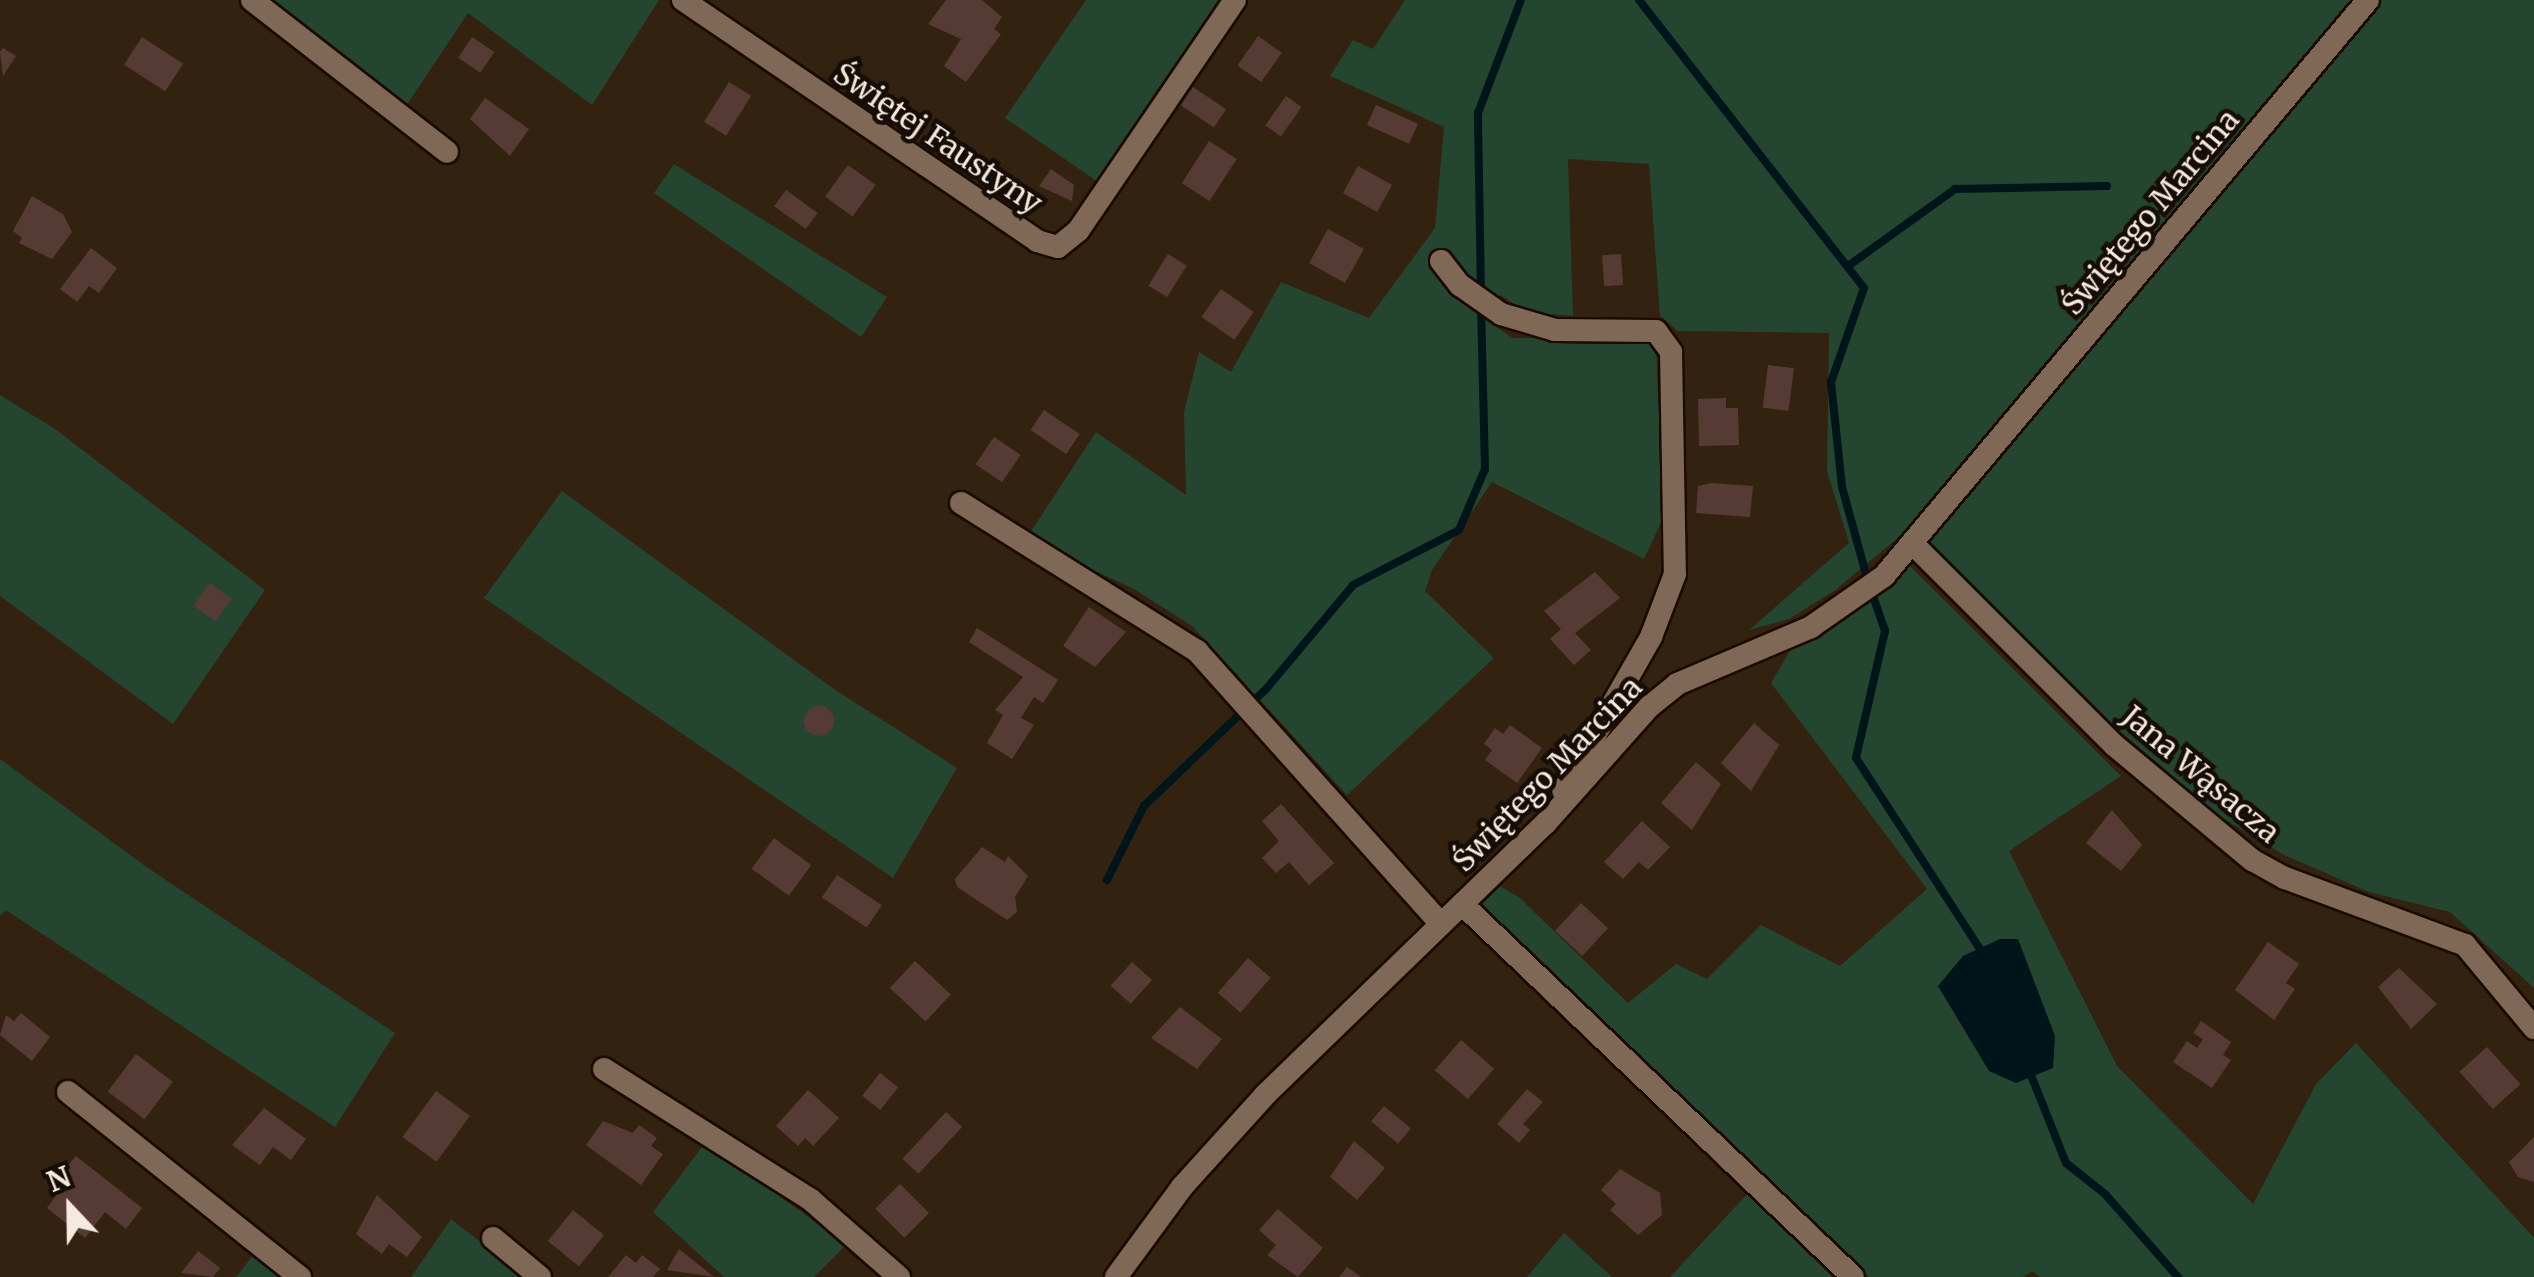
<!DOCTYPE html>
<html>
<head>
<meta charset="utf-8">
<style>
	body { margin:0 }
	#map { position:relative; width:2534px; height:1277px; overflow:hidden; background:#342210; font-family:Merriweather,serif }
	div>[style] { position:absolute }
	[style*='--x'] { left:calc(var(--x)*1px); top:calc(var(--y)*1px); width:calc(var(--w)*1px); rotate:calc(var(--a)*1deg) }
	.green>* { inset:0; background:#244530 }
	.water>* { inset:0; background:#001519 }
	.stream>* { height:8px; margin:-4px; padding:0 4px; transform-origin:4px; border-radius:4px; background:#001519 }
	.building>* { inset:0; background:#563b35; transform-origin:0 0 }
	.round { border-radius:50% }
	.roads { filter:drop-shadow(2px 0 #1b0a00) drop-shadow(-2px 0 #1b0a00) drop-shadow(0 2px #1b0a00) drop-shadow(0 -2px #1b0a00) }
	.minor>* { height:22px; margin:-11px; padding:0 11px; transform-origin:11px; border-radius:11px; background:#7f6956 }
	span { translate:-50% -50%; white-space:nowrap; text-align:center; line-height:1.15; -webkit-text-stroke:9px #150d06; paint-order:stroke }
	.street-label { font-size:30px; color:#f6e9de }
	.north { position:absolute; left:20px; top:1157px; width:100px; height:100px; -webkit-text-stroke:8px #150d06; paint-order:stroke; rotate:338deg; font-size:28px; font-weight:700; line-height:40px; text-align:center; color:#f6e9de }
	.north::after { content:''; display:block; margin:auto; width:35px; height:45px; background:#f6e9de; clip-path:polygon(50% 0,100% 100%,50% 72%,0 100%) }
</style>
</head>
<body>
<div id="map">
	<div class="green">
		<div style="clip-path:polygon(265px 0,659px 0,592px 105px,468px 13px,406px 106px)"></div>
		<div style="clip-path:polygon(1086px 0,1220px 0,1101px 184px,1005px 118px)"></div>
		<div style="clip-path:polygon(1405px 0,2534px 0,2534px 988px,2450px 912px,2369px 892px,2284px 855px,2219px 816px,2122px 733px,1912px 526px,1834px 591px,1789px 619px,1749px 630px,1849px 543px,1827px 471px,1829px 333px,1678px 331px,1660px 316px,1649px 164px,1568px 159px,1573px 316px,1527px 312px,1500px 295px,1493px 325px,1513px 338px,1641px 337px,1656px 347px,1663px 518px,1644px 559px,1492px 482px,1432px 570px,1425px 591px,1494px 658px,1347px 795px,1192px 626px,1134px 589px,1026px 539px,1096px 432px,1186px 495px,1184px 412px,1199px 352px,1231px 372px,1281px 282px,1369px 318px,1435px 228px,1444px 127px,1330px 76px,1353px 40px,1373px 49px)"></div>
		<div style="clip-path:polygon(674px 164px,887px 297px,861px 337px,654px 193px)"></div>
		<div style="clip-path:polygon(0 395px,55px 429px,265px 590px,173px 724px,0 596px)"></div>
		<div style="clip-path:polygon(562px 491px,831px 687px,957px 768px,893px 878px,484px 598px)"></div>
		<div style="clip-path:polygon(1909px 565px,2121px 776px,2009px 851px,2117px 1066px,2253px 1204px,2316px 1084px,2356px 1043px,2534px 1238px,2534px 1277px,2040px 1277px,2032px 1271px,2023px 1277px,1869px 1277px,1476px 910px,1500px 886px,1520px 898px,1628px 1003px,1676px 964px,1707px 979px,1761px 925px,1840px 966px,1927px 889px,1771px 683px,1791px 649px)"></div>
		<div style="clip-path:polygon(0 759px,145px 866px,395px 1033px,335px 1127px,6px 910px,0 916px)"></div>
		<div style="clip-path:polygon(708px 1139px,786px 1201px,847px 1244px,814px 1277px,724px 1277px,653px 1212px)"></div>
		<div style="clip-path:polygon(1751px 1190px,1837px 1277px,1670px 1277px)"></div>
		<div style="clip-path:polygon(451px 1219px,525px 1277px,411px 1277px)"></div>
		<div style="clip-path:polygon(1564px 1233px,1612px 1277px,1527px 1277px)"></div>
		<div style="clip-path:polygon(255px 1253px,285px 1277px,236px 1277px)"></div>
	</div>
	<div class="water">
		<div style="clip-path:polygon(2000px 939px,2018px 939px,2055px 1036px,2053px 1068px,2016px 1083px,1989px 1071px,1938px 986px,1963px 956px)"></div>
	</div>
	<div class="stream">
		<div style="--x:1639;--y:0;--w:365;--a:52"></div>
		<div style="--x:1864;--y:288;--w:100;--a:109.3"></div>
		<div style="--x:1831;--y:382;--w:106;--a:84"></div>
		<div style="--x:1842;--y:487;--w:94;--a:74.6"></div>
		<div style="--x:1848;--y:266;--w:132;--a:-35.7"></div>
		<div style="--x:1955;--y:189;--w:152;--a:-1.1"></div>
		<div style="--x:1481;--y:292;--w:179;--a:-91"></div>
		<div style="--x:1478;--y:113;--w:121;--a:-69.2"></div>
		<div style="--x:1872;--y:593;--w:40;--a:71.1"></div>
		<div style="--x:1885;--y:631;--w:130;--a:102.9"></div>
		<div style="--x:1856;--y:758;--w:235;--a:57"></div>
		<div style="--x:1107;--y:880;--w:83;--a:-63.4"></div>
		<div style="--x:1144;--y:806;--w:170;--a:-43.8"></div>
		<div style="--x:1267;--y:688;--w:134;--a:-50.1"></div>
		<div style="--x:1353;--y:585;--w:119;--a:-27.4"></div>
		<div style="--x:1459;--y:530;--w:66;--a:-66.9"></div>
		<div style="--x:1485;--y:469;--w:163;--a:-91.4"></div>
		<div style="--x:2029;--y:1070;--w:100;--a:68.3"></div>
		<div style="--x:2066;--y:1163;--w:50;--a:38.5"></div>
		<div style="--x:2105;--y:1194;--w:111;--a:48.7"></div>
	</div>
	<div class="building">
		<div style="clip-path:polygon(946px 0,982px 0,1002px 17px,994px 29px,1001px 34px,966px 82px,944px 66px,961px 39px,928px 24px)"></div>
		<div style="left:1258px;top:36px;width:29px;height:36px;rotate:35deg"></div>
		<div style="left:142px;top:37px;width:49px;height:33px;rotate:33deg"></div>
		<div style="left:472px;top:37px;width:27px;height:25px;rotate:34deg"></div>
		<div style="clip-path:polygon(3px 48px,16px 56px,3px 76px,0 52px)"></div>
		<div style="left:729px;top:82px;width:26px;height:47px;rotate:32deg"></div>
		<div style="left:1193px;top:87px;width:40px;height:22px;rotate:34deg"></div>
		<div style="left:1286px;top:96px;width:19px;height:36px;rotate:35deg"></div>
		<div style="clip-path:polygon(485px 98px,529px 129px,510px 156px,470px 119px)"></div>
		<div style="left:1376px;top:105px;width:46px;height:22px;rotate:24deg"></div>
		<div style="left:1209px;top:141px;width:33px;height:50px;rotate:33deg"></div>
		<div style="left:848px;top:165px;width:34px;height:39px;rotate:36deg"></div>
		<div style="left:1358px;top:166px;width:39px;height:31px;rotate:29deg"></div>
		<div style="clip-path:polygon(1051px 169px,1074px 185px,1072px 201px,1039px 186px)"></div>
		<div style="left:786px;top:190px;width:39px;height:20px;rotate:36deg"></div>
		<div style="clip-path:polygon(32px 196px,63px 214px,72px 232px,52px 259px,19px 243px,22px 238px,13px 231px)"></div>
		<div style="left:1328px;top:229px;width:41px;height:39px;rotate:29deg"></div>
		<div style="clip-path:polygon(91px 248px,117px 268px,99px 293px,89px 286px,77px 302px,60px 289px)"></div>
		<div style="left:1168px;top:254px;width:22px;height:37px;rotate:32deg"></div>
		<div style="left:1621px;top:254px;width:31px;height:19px;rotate:86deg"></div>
		<div style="left:1221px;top:289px;width:40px;height:34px;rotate:35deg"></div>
		<div style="left:1768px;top:365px;width:26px;height:43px;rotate:7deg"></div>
		<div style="clip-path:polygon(1726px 398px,1726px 408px,1738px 408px,1739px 445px,1699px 446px,1698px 399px)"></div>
		<div style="left:1044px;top:410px;width:43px;height:24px;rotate:34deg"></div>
		<div style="left:994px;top:437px;width:32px;height:33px;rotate:34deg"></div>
		<div style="clip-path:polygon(1712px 483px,1753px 486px,1750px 517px,1696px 513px,1698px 486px)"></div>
		<div style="clip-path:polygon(1595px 572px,1620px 598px,1575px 633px,1591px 650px,1574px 665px,1550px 639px,1561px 629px,1544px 611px)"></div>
		<div style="left:210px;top:583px;width:27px;height:28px;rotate:36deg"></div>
		<div style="clip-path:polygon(1089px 607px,1126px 632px,1095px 667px,1063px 646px)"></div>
		<div style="clip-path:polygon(977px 628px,1058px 680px,1043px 703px,1034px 697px,1021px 718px,1034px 725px,1012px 759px,987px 743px,1003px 715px,995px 710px,1023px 677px,969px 642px)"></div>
		<div class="round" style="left:804px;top:706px;width:30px;height:30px"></div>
		<div style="clip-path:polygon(1754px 723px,1779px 745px,1751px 791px,1721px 763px)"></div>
		<div style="clip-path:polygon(1510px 725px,1542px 748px,1517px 783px,1485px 760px,1492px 750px,1484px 744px,1495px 728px,1503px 734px)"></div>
		<div style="clip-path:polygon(1696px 762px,1721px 784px,1692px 830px,1661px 803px)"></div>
		<div style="clip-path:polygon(1281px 804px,1334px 863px,1309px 885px,1289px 862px,1276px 873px,1262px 858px,1279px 841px,1262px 821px)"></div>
		<div style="clip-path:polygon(2112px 810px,2142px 845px,2121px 871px,2086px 843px)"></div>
		<div style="clip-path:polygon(1642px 821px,1670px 847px,1648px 870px,1639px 862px,1623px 879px,1604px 862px)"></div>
		<div style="left:774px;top:838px;width:46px;height:38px;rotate:36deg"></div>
		<div style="clip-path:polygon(982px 847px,1005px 862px,1008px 856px,1028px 876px,1015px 897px,1017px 912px,1007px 920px,957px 887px,955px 879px)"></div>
		<div style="left:837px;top:875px;width:54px;height:27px;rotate:34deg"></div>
		<div style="left:1581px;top:903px;width:37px;height:38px;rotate:43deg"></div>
		<div style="clip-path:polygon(2268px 942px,2299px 964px,2286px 983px,2295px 989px,2274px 1020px,2235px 990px)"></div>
		<div style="left:1248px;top:958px;width:30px;height:46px;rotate:41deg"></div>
		<div style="left:915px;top:961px;width:49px;height:37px;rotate:43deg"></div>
		<div style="left:1132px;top:962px;width:27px;height:32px;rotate:42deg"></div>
		<div style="clip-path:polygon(2399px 968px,2437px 1004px,2411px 1029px,2378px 987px)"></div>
		<div style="clip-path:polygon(1180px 1007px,1222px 1039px,1197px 1069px,1151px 1038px)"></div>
		<div style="clip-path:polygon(21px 1013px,50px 1037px,32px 1061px,0 1035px,6px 1015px,14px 1021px)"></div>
		<div style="clip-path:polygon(2201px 1021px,2231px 1042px,2223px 1055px,2231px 1060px,2212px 1088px,2173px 1062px,2187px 1041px,2197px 1048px,2203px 1039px,2193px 1033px)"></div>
		<div style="left:1461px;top:1040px;width:44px;height:40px;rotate:41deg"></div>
		<div style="left:2487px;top:1047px;width:50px;height:37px;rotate:48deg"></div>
		<div style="left:136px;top:1054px;width:46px;height:47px;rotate:37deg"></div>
		<div style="left:880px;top:1073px;width:23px;height:29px;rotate:38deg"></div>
		<div style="clip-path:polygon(1527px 1089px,1543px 1102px,1523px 1124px,1530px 1130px,1519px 1143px,1497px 1124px)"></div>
		<div style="clip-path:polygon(808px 1090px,839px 1118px,813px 1146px,805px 1138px,798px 1146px,776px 1126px)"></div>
		<div style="left:436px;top:1091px;width:42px;height:57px;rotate:36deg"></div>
		<div style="left:1384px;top:1106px;width:35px;height:20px;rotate:40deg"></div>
		<div style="clip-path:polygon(264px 1108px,306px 1139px,291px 1160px,273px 1147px,260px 1165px,232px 1145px)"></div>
		<div style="left:946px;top:1112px;width:22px;height:64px;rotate:43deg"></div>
		<div style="clip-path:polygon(603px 1121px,633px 1133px,639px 1125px,657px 1138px,651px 1146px,663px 1154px,641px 1185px,586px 1145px)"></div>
		<div style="clip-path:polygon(2534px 1137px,2534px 1182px,2518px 1177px,2509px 1162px)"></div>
		<div style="clip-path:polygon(1354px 1141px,1385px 1168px,1357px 1200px,1330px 1177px)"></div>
		<div style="clip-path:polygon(76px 1156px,142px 1208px,126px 1229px,105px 1212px,85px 1238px,47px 1208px,56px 1196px,47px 1190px)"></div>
		<div style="clip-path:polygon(1620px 1169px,1660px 1193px,1662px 1215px,1638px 1235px,1610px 1210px,1616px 1204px,1601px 1190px)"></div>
		<div style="left:900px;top:1184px;width:41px;height:35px;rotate:45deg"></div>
		<div style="clip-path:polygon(377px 1195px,422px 1237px,407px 1257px,389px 1244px,382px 1254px,356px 1234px)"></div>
		<div style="clip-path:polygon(1278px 1209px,1323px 1248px,1298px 1277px,1267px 1255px,1276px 1245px,1259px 1230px)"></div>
		<div style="left:573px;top:1210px;width:40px;height:40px;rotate:39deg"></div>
		<div style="clip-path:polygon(679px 1249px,714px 1277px,667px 1270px)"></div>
		<div style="clip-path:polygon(198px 1251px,220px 1268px,213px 1277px,181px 1273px)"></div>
		<div style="clip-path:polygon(626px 1255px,636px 1263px,642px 1255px,660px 1269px,653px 1277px,608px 1277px)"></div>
		<div style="clip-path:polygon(1347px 1267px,1361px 1277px,1339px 1277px)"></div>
	</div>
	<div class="roads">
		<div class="minor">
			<div style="--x:252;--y:0;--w:247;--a:37.9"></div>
			<div style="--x:683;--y:0;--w:428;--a:34.2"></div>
			<div style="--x:1037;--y:241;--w:22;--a:16"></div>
			<div style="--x:1058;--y:247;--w:26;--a:-39"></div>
			<div style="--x:1078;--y:231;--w:279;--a:-55.8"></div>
			<div style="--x:1441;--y:261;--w:31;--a:52"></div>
			<div style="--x:1460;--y:285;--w:50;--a:35.3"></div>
			<div style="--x:1501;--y:314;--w:56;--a:16.5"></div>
			<div style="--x:1555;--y:330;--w:101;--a:0.6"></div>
			<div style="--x:1656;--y:331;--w:26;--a:54"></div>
			<div style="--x:1671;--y:352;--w:222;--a:89"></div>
			<div style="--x:1675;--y:574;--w:67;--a:110.9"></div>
			<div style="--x:1651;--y:637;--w:177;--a:119.7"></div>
			<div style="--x:961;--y:503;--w:279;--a:32.1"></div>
			<div style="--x:1197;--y:651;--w:366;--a:48.2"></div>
			<div style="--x:1912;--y:543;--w:286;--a:45"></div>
			<div style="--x:2114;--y:745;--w:180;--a:39.8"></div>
			<div style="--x:2252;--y:860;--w:38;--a:29"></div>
			<div style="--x:2285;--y:878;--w:192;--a:20.4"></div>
			<div style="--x:2465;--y:945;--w:108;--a:50.3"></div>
			<div style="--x:1462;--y:904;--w:540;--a:43.65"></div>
			<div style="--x:604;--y:1069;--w:245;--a:32.3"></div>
			<div style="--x:811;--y:1200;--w:117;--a:41.2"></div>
			<div style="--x:68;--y:1092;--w:297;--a:38.6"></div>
			<div style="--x:493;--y:1238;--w:61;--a:39.7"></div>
			<div style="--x:1116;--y:1277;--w:112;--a:-53.7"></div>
			<div style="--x:1182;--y:1187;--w:124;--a:-47.9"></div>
			<div style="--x:1265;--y:1095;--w:390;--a:-44.1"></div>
			<div style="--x:1545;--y:824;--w:157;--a:-48.4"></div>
			<div style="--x:1649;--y:707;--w:36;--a:-39"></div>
			<div style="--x:1677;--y:684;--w:146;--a:-23"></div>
			<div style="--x:1811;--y:627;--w:89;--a:-34.9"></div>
			<div style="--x:1884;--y:576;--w:752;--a:-49.96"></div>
		</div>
	</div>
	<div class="street-label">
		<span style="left:938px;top:138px;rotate:34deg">Świętej Faustyny</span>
		<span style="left:2150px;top:212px;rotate:-50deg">Świętego Marcina</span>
		<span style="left:1547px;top:774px;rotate:-46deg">Świętego Marcina</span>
		<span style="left:2201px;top:774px;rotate:40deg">Jana Wąsacza</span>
	</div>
	<div class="north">N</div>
</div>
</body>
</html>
